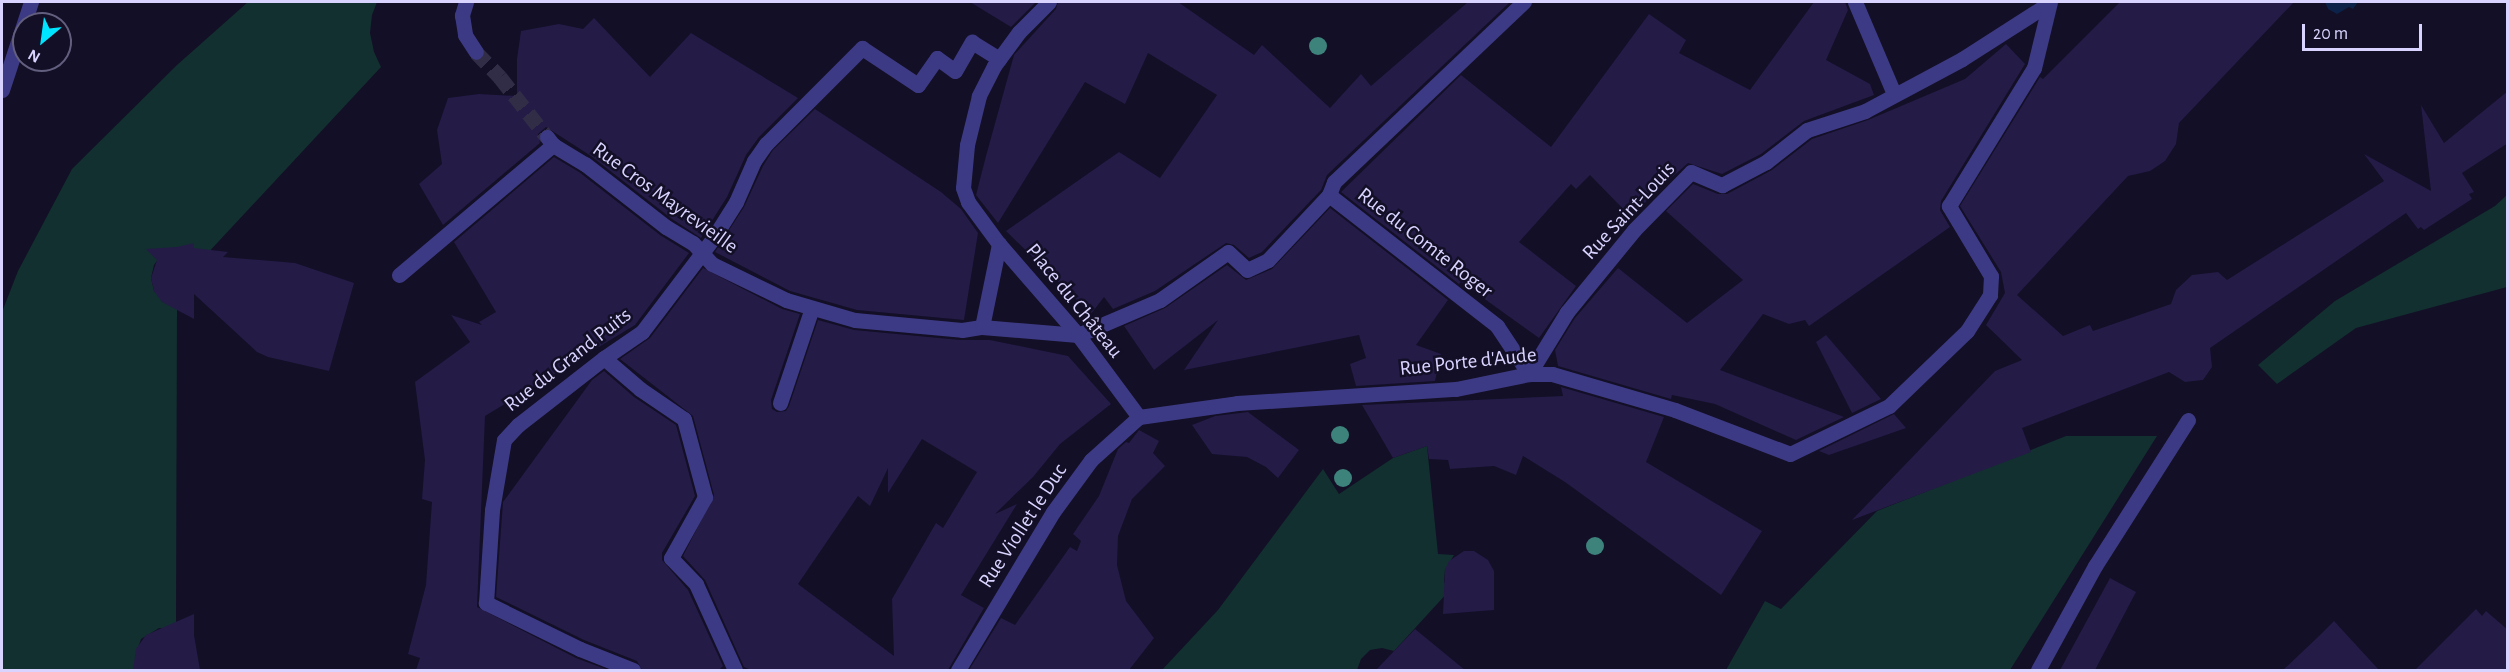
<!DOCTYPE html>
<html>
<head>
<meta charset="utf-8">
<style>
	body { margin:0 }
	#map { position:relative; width:2509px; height:672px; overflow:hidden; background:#130f26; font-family:"Alegreya Sans",sans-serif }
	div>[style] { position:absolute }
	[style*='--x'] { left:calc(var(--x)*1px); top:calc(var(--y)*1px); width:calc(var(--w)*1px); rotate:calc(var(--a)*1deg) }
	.green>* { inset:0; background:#12302f }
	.water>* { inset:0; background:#0c2248 }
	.building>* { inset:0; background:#241b47 }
	.pedestrian-tunnel>* { height:15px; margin-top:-7.5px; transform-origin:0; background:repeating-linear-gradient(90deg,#312d47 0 15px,transparent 0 23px) }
	.service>* { height:15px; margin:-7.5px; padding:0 7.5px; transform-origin:7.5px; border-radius:7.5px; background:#3d3a85 }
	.pedestrian>* { height:15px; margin:-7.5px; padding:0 7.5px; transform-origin:7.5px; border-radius:7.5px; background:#3d3a85 }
	.minor>* { height:15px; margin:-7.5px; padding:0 7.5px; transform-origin:7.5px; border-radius:7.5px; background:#3d3a85 }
	.trees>* { width:18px; height:18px; margin:-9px; border-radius:50%; background:#3d827b }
	span { translate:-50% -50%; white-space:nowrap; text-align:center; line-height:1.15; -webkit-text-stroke:5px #130f26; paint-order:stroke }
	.street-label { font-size:21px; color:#d9d4ff }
	.frame { position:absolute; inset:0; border:3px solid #d9d4ff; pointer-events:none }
	.north { position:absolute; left:12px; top:12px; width:60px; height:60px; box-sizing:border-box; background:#130f26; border:2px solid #625e7d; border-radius:50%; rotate:209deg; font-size:16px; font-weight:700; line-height:24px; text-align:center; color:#d9d4ff }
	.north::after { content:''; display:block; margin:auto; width:21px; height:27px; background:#00e5ff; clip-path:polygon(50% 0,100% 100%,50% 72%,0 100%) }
	.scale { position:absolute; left:2302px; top:24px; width:120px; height:27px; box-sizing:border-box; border:3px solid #d9d4ff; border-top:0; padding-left:8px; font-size:18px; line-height:21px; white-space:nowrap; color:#d9d4ff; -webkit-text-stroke:4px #130f26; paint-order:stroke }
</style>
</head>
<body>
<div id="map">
	<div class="green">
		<div style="clip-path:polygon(248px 2px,377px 2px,372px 15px,370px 33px,374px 52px,381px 67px,205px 256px,159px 258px,154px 265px,151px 278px,154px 291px,177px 308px,176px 629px,159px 628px,141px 639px,135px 657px,137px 670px,2px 670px,2px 312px,18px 271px,72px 169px,177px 65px)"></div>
		<div style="clip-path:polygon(2507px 195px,2507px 287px,2356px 328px,2277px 384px,2258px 365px,2335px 301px,2495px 206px)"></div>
		<div style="clip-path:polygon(2066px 436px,2157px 436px,2010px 670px,1726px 670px,1765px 601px,1781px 609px,1877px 511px)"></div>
		<div style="clip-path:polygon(1427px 446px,1438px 554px,1454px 555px,1445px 570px,1444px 582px,1449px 591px,1394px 651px,1382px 648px,1370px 650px,1361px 659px,1357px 670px,1162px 670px,1218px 610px,1323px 469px,1339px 494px,1393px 458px)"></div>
	</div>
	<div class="water">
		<div style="clip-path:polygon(2325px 2px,2358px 2px,2353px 9px,2349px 7px,2337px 14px,2328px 9px)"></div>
	</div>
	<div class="building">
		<div style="clip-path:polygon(970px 2px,1036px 2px,1011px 27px)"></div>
		<div style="clip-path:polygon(1058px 2px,1178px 2px,1254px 55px,1262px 45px,1330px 108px,1361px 74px,1371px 86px,1468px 2px,1510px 2px,1327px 175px,1321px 190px,1262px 252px,1249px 258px,1234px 245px,1226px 243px,1155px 291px,1113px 309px,1104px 297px,1091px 314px,1006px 231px,1119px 152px,1160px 178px,1217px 95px,1148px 53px,1125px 104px,1085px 82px,998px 223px,976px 195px,986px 156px,1014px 55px,1056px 9px)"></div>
		<div style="clip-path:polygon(1814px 2px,1845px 2px,1848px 10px,1826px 60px,1870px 84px,1874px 95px,1804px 121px,1761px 154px,1722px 174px,1688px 163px,1650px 197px,1632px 218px,1590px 175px,1576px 189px,1571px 184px,1519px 242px,1576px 286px,1539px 338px,1461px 282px,1459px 284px,1341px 192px,1461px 75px,1551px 147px,1649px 14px,1686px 40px,1679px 53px,1750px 90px)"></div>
		<div style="clip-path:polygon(2120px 2px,2294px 2px,2179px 123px,2176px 144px,2165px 161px,2150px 171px,2128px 176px,2017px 295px,2063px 336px,2090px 325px,2093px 331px,2171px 304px,2176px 290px,2192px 275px,2218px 272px,2227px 280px,2384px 181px,2364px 154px,2431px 191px,2421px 105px,2444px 143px,2508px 91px,2508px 143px,2462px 173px,2474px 192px,2469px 194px,2472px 199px,2424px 230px,2421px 227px,2418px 229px,2406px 213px,2210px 348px,2212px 367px,2203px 380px,2185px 382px,2169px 372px,2022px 428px,2031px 452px,1852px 520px,1995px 371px,2022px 360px,1986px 325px,2005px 293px,2001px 272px,1960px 206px,2040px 77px,2043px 79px)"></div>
		<div style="clip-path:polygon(594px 18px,650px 77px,691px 33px,798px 98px,759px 137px,746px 155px,727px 197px,701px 238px,672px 219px,591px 156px,546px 127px,538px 134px,540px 143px,443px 225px,419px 184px,442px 164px,437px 130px,448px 98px,479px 94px,517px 96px,517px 59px,521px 31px,559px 24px,583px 29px)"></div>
		<div style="clip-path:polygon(2006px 44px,2025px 64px,1941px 201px,1940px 210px,1950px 227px,1809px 326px,1805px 320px,1789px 324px,1763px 314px,1720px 370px,1844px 417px,1796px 440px,1715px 404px,1672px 395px,1671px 399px,1558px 366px,1555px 350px,1575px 318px,1618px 268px,1687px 323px,1743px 280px,1666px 211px,1693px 184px,1718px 194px,1727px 194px,1772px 170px,1812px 139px,1868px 120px,1965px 79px)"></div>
		<div style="clip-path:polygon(815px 109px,941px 192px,961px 209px,978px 233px,964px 320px,857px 310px,790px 291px,715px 252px,744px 207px,763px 166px,773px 150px)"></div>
		<div style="clip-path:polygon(554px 157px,579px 172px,660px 235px,689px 253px,635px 325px,485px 416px,477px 607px,576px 658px,608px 670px,416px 670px,420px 658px,408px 654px,426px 585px,432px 502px,422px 499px,425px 460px,415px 382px,470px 342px,451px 315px,482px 325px,479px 322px,496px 312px,454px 242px)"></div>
		<div style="clip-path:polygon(1330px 208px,1448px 300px,1416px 345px,1441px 354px,1435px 381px,1356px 386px,1350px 364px,1366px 358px,1359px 335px,1184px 370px,1218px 320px,1154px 370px,1124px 326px,1165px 308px,1227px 265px,1246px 280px,1272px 269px)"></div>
		<div style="clip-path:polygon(194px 243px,194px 248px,228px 252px,223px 257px,295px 263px,354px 283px,329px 371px,268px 357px,257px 352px,194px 294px,194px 319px,162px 302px,154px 291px,151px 278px,157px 260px,146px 249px,177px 247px)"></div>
		<div style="clip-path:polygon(evenodd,703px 268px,782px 309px,800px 314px,771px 400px,772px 409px,777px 412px,786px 411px,789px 406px,818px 320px,854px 330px,960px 340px,990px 340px,1068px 356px,1111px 404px,1060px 444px,1033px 477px,995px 514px,1017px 504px,961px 595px,984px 608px,948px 670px,751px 670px,744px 667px,705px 580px,683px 556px,714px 495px,693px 416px,620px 359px,650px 338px,703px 268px,922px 439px,977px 472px,943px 528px,936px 523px,892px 599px,894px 656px,798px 584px,858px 496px,870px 506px,888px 468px,888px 493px,922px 439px)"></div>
		<div style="clip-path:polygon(1826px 335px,1881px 399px,1852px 413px,1816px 342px)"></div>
		<div style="clip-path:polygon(604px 371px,634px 397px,676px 425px,695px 496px,662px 553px,662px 560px,688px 590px,723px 666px,719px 670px,642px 670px,637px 661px,584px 640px,496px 597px,503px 502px,592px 380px)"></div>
		<div style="clip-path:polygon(1561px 387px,1664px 417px,1646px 462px,1762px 531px,1721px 595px,1565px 482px,1523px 456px,1516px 475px,1494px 466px,1450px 469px,1448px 460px,1429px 459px,1427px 446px,1393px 458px,1362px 405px,1563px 396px)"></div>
		<div style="clip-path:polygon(1248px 412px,1299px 450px,1278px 478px,1266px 467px,1247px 457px,1212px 454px,1192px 425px,1215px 416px)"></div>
		<div style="clip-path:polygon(1894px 414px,1906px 428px,1829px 455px,1819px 451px)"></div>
		<div style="clip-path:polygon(1139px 430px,1159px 441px,1153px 453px,1165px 466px,1132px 499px,1118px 536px,1117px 565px,1126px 601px,1154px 638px,1129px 670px,969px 670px,1001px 618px,1015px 625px,1070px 547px,1077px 551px,1081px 541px,1073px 534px,1099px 496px,1118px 449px,1126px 442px,1129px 443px)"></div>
		<div style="clip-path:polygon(1464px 551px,1474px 551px,1488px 560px,1494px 571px,1494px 610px,1443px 614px,1445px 570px,1449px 561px)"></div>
		<div style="clip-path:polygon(2110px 578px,2136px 592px,2095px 670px,2060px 670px)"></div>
		<div style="clip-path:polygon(2476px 609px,2482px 616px,2486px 611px,2508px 630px,2508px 670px,2415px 670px)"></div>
		<div style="clip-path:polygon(194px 614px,194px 635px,200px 670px,133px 670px,136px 649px,146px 635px)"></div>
		<div style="clip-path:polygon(2334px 621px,2379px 670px,2283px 670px,2319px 636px)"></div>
		<div style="clip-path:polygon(1415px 629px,1465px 670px,1376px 670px)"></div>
	</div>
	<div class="pedestrian-tunnel">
		<div style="--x:476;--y:52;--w:35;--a:46"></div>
		<div style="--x:500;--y:77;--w:76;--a:51.9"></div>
	</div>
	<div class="service">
		<div style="--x:780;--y:403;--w:100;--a:-71.4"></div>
		<div style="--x:2038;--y:670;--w:119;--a:-61.3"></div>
		<div style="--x:2095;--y:566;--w:173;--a:-57.5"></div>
	</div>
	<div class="pedestrian">
		<div style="--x:466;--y:2;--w:14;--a:107"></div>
		<div style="--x:462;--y:15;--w:20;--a:81"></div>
		<div style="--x:465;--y:35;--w:20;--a:57"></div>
		<div style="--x:1049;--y:2;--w:42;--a:135"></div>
		<div style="--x:1019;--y:32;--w:42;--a:126.3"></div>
		<div style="--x:994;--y:66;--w:34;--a:117"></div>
		<div style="--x:979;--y:96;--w:50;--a:103.8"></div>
		<div style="--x:967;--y:145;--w:43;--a:95.3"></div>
		<div style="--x:963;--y:188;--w:15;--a:70"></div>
		<div style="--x:968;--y:202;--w:52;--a:53.6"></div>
		<div style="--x:999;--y:244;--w:121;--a:49"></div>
		<div style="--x:1078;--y:335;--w:102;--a:53.4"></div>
		<div style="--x:1855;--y:2;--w:100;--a:67"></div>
		<div style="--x:547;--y:137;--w:10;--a:53"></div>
		<div style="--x:553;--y:145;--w:37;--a:31"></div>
		<div style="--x:585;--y:164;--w:103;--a:37.9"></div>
		<div style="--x:666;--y:227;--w:31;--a:31"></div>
		<div style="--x:693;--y:243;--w:28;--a:48"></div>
		<div style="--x:712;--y:264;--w:82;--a:25.9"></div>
		<div style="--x:786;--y:300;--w:72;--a:16.2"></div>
		<div style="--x:855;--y:320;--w:107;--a:5.3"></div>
		<div style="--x:962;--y:330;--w:20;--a:-9"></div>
		<div style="--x:982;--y:327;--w:96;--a:4.8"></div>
		<div style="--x:1078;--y:335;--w:89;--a:-23.1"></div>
		<div style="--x:1160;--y:300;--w:83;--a:-35.2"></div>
		<div style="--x:1228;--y:252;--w:26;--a:43"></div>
		<div style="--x:1247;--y:270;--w:23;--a:-25"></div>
		<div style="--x:1268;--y:260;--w:89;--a:-46.8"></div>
		<div style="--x:1329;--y:195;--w:213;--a:37.9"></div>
		<div style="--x:1497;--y:326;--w:58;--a:56.3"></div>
		<div style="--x:1329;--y:195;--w:14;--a:-69"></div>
		<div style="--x:1334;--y:182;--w:262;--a:-43.5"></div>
		<div style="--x:399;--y:275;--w:202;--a:-40.2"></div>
		<div style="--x:982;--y:327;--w:85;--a:-78.4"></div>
		<div style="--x:604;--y:358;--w:48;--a:40.7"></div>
		<div style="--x:640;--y:389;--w:53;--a:34.3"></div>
		<div style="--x:684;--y:419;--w:81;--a:74.9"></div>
		<div style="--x:705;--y:497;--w:70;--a:119.1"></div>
		<div style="--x:671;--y:558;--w:36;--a:46"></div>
		<div style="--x:696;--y:584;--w:94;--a:65.6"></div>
		<div style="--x:1529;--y:374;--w:73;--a:-58.5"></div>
		<div style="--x:1567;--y:312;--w:106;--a:-50.7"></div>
		<div style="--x:1634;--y:230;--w:81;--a:-45.5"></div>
		<div style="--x:1691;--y:172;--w:34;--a:23"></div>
		<div style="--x:1722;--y:185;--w:50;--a:-27.6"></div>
		<div style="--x:1766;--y:162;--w:52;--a:-38"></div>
		<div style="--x:1807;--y:130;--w:61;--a:-18.1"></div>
		<div style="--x:1865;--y:111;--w:110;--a:-28.2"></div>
		<div style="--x:1962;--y:59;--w:102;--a:-32.6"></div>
		<div style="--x:1139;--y:417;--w:99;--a:-8.1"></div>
		<div style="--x:1237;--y:403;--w:219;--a:-3.7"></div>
		<div style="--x:1456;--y:389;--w:75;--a:-11.6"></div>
		<div style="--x:1529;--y:374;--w:23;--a:0"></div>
		<div style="--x:1552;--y:374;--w:128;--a:16.3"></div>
		<div style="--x:1675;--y:410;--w:123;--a:20.9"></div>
		<div style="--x:1790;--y:454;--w:110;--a:-25.9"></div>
		<div style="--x:1889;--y:406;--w:108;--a:-43.9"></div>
		<div style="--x:1967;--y:331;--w:43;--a:-57.4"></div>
		<div style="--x:1990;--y:295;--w:19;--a:-87"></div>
		<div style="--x:1991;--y:276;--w:82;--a:-121"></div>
		<div style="--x:1949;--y:206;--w:162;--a:-58.4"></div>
		<div style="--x:2034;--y:68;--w:68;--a:-76.4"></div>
		<div style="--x:633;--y:670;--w:57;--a:-158.4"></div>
		<div style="--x:580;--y:649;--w:105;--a:-153.9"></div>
		<div style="--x:486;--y:603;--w:93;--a:-86.3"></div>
		<div style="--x:492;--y:510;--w:71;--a:-80.3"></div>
		<div style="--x:504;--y:440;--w:21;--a:-47"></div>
		<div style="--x:518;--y:425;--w:109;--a:-37.9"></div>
		<div style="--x:604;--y:358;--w:46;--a:-34.4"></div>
		<div style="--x:642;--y:332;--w:119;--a:-52.8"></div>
		<div style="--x:714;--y:237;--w:41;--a:-57.8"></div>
		<div style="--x:736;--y:202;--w:45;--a:-66.3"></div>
		<div style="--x:754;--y:161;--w:21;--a:-55"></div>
		<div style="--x:766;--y:144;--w:136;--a:-45"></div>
		<div style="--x:862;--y:48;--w:67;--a:33.5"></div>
		<div style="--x:918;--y:85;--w:33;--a:-55"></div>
		<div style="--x:937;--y:58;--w:22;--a:36"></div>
		<div style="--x:955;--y:71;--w:34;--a:-60"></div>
		<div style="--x:972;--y:42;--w:32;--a:32"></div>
		<div style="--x:958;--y:670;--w:184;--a:-59"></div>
		<div style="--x:1053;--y:512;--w:64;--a:-53.8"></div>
		<div style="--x:1091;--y:460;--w:64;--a:-41.9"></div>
	</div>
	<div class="minor">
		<div style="--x:2;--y:90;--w:93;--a:-71.8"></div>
	</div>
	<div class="trees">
		<div style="left:1318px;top:46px"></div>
		<div style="left:1340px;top:435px"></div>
		<div style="left:1343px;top:478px"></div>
		<div style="left:1595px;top:546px"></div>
	</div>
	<div class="street-label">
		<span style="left:665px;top:198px;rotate:36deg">Rue Cros Mayrevieille</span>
		<span style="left:1629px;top:211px;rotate:-47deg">Rue Saint-Louis</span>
		<span style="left:1425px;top:243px;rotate:38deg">Rue du Comte Roger</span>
		<span style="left:1074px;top:301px;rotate:51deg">Place du Château</span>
		<span style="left:568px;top:360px;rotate:-38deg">Rue du Grand Puits</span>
		<span style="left:1468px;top:362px;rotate:-6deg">Rue Porte d'Aude</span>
		<span style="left:1023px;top:526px;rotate:-57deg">Rue Viollet le Duc</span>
	</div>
	<div class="frame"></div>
	<div class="north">N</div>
	<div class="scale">20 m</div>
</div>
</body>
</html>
